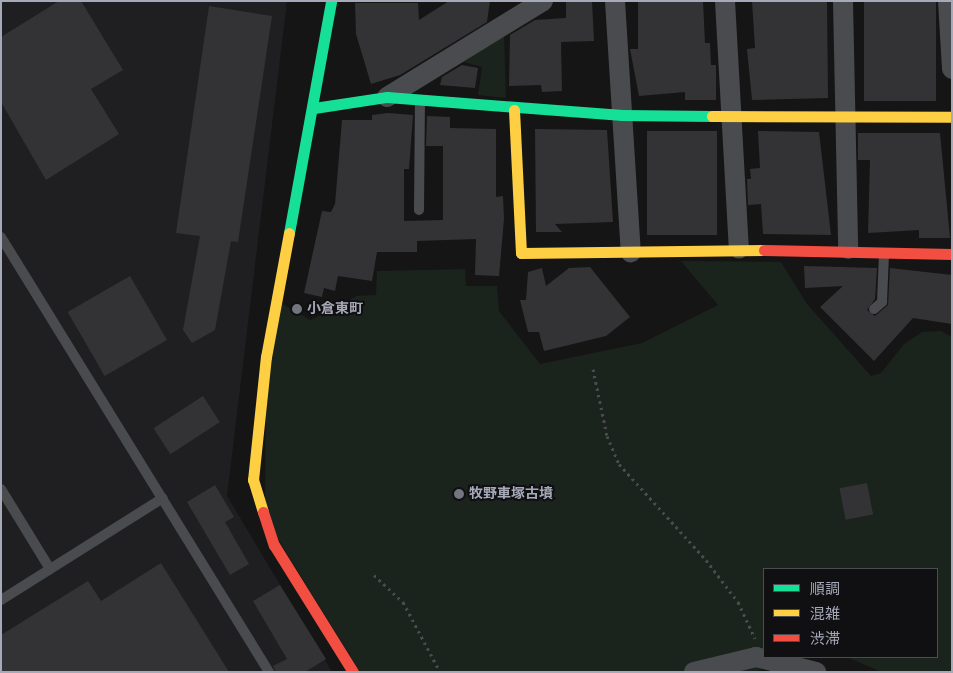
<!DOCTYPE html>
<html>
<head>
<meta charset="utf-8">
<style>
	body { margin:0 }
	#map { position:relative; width:953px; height:673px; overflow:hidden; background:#151515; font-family:"Fira Sans Condensed","Noto Sans JP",sans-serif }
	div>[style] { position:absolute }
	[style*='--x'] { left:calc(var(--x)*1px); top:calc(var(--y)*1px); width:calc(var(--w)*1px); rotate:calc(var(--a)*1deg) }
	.built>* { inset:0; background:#1f1f22 }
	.green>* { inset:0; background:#1b231d }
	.building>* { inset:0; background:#333335; transform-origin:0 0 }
	.path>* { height:3px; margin-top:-1.5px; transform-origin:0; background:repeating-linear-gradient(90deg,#4b4b50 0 2.5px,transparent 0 6.5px) }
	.lane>* { height:10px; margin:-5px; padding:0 5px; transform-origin:5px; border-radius:5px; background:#494b4e }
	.street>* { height:20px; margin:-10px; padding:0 10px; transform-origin:10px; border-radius:10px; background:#494b4e }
	.fast>* { height:11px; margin:-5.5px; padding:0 5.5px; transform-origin:5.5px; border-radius:5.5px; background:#16e098 }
	.slow>* { height:11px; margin:-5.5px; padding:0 5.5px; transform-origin:5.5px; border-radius:5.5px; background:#ffcf43 }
	.jam>* { height:11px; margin:-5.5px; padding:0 5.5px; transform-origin:5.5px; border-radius:5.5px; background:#f24e42 }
	.dots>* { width:14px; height:14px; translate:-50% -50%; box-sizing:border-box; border:2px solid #100f11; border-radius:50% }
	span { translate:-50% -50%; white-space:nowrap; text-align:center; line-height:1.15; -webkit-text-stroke:4px #100f11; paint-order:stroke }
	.poi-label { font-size:14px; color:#a5a9b8; font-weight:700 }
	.left { translate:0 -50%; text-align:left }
	.frame { position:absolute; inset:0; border:2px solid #a5a9b8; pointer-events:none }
	.legend { position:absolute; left:763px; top:568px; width:175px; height:90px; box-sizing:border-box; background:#100f11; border:1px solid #4c4d54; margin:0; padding:6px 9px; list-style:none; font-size:15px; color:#a5a9b8 }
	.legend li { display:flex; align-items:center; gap:10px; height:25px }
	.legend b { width:25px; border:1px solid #4c4d54 }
</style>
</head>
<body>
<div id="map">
	<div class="built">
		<div style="clip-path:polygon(1px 1px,287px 1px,227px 496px,332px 672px,1px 672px)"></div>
	</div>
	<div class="green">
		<div style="clip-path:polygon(504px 33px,506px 98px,478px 95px,482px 67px,460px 61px)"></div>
		<div style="clip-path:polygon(681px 261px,781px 262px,807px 304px,871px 376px,881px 373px,904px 344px,922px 332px,941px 331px,952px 337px,952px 672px,881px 672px,847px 657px,937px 657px,937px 569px,764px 569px,764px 657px,774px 666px,752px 672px,360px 672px,265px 518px,266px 357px,277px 301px,311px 320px,357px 296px,376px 295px,377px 271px,465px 269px,466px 286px,497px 286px,499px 311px,540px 364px,642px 343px,718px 305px)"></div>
	</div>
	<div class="building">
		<div style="clip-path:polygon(59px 1px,81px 1px,123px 70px,91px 89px,119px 134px,46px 180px,1px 102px,1px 37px)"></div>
		<div style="clip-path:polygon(449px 1px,490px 1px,487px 22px,400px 75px,371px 84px,356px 34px,355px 3px,418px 3px,419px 20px)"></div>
		<div style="clip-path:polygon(566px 1px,592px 1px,594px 41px,561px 42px,562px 91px,542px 92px,541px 85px,509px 86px,510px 35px,535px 20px,566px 18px)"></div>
		<div style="clip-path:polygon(638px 1px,703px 1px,705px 43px,710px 43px,711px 65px,716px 65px,716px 100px,685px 100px,685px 92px,639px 96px,630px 49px,638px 49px)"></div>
		<div style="clip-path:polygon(752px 1px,827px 1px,828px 98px,752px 100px,747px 49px,755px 48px)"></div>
		<div style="left:864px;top:1px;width:72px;height:100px"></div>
		<div style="clip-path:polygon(209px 6px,272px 16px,238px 242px,231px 241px,215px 330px,192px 343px,183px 330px,200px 236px,176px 233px)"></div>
		<div style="clip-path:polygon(462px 65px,478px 68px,475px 88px,440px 85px,442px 77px)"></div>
		<div style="clip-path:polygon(388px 113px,413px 115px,409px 169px,404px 169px,404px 221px,443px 220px,443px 146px,426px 146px,427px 116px,450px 117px,450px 128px,496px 129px,496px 197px,503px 196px,504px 219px,499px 276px,475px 275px,476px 239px,417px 241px,417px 252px,377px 252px,372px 281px,338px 276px,335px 291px,324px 288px,322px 297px,304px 293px,322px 211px,331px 212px,335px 204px,342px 120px,372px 120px,372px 115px)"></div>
		<div style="clip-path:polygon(535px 129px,607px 130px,613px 222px,555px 224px,562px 232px,536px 232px)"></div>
		<div style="left:647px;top:131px;width:70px;height:104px"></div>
		<div style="clip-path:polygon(758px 131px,819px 132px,831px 235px,763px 234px,761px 204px,748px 205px,747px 179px,751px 179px,750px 169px,760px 168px)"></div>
		<div style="clip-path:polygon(858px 133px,940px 133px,950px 238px,919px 238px,919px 230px,868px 233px,870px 160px,858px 160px)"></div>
		<div style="clip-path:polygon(804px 266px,877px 268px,875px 299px,867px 310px,875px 316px,888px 305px,890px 268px,952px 275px,952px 324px,913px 318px,874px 361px,820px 307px,843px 286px,805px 288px)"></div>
		<div style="clip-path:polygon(590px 267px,630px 317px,606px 336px,544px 351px,539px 332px,528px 332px,520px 300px,526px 300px,528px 272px,542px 268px,546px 286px,569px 268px)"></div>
		<div style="left:130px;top:276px;width:74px;height:72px;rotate:60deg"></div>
		<div style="left:203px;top:396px;width:31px;height:59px;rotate:57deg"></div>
		<div style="left:867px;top:483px;width:32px;height:28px;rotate:79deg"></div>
		<div style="clip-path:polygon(215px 485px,234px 517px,225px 522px,249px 564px,230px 575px,187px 502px)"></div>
		<div style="clip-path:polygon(161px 563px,229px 672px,1px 672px,1px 635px,88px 581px,101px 601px)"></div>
		<div style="clip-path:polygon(280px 585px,326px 659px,305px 672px,276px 672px,273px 666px,287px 659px,253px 601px)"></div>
	</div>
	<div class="path">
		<div style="--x:593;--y:369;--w:68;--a:78.2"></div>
		<div style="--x:607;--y:436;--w:30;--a:67"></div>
		<div style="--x:619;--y:464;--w:130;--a:47.8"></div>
		<div style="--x:706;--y:560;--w:53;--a:52.7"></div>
		<div style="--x:738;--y:602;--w:40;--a:65"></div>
		<div style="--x:374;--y:575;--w:40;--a:43"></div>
		<div style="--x:403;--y:602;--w:79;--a:62.1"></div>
	</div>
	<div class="lane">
		<div style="--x:419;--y:210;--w:109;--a:-89.5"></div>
		<div style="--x:1;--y:237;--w:511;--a:58.36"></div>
		<div style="--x:874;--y:309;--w:11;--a:-41"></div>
		<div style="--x:882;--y:302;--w:48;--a:-87.6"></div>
		<div style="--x:1;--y:489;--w:94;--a:58.5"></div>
		<div style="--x:1;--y:600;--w:191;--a:-32.2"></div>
	</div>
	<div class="street">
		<div style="--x:615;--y:1;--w:252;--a:86.4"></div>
		<div style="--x:725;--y:1;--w:248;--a:86.8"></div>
		<div style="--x:843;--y:1;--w:248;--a:88.8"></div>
		<div style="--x:948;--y:1;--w:68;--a:86.6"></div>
		<div style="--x:387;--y:97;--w:183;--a:-31.6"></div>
		<div style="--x:694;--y:672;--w:64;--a:-13.6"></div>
		<div style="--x:756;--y:657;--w:62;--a:14"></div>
	</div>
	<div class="fast">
		<div style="--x:314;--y:108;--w:74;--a:-8.6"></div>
		<div style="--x:387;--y:97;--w:236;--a:4.4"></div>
		<div style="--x:622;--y:115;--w:90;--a:0.6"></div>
		<div style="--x:289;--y:233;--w:236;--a:-79.7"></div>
	</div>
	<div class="slow">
		<div style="--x:514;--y:110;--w:143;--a:87.2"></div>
		<div style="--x:521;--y:253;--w:243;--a:-0.7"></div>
		<div style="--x:712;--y:116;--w:240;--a:0.2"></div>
		<div style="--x:263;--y:512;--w:34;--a:-107"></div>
		<div style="--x:253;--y:480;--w:124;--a:-84"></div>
		<div style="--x:266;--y:357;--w:126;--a:-79.5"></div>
	</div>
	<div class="jam">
		<div style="--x:764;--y:250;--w:188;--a:1.2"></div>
		<div style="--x:263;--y:512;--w:35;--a:72"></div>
		<div style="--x:274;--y:545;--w:150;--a:58.1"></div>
	</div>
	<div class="dots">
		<div style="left:297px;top:309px;background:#73757f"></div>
		<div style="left:459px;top:494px;background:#73757f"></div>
	</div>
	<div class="poi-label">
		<span class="left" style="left:307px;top:309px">小倉東町</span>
		<span class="left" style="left:469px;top:494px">牧野車塚古墳</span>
	</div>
	<div class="frame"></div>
	<ul class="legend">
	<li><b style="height:6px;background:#16e098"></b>順調</li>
	<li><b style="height:6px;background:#ffcf43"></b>混雑</li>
	<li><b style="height:6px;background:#f24e42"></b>渋滞</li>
	</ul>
</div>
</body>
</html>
